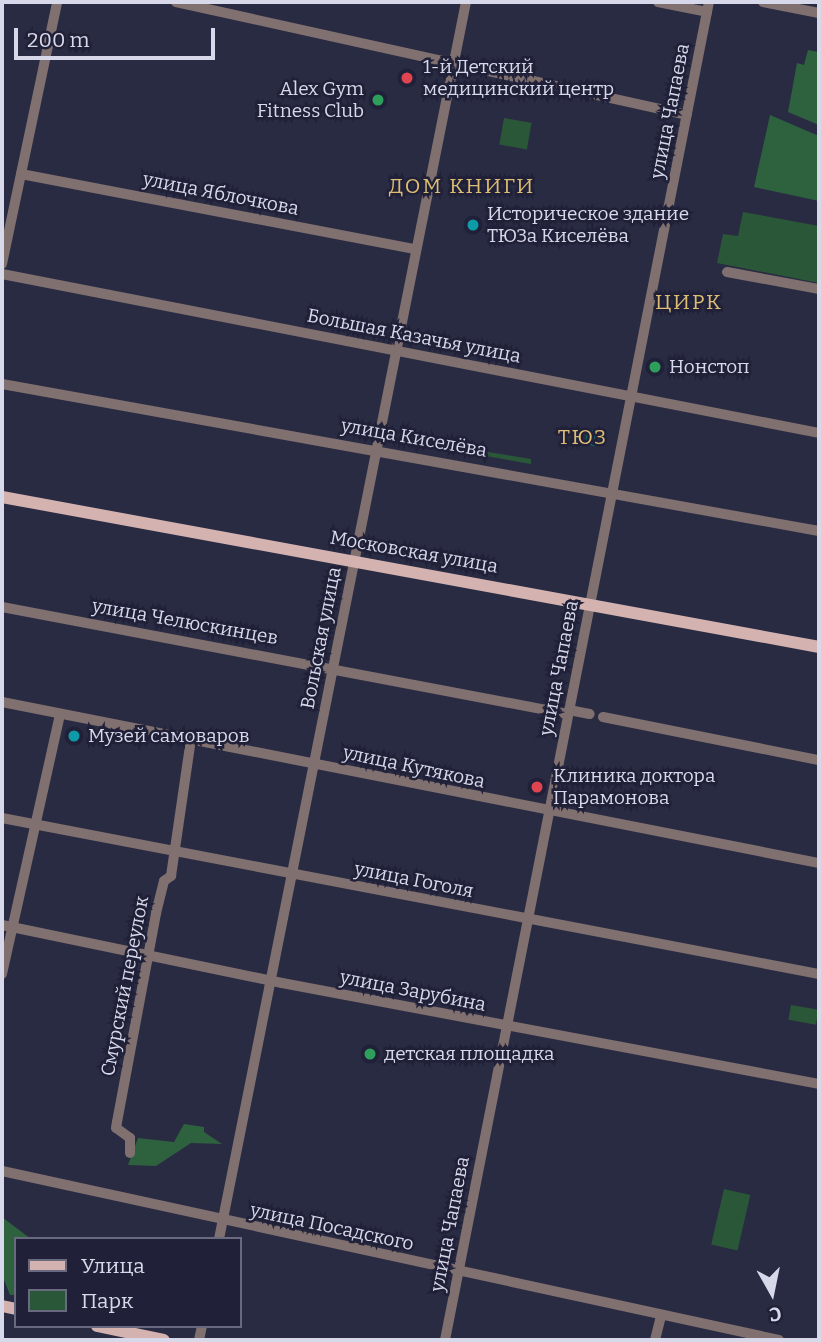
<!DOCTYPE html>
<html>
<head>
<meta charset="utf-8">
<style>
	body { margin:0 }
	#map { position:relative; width:821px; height:1342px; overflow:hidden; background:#292b43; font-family:Bitter,serif }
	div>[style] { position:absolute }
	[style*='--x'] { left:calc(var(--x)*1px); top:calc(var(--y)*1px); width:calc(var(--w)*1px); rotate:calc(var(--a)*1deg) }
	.green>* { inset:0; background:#2a5738; transform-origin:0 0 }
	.forest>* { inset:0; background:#2e613e }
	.water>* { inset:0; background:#06696c }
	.round { border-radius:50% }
	.minor>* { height:10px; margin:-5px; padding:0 5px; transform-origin:5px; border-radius:5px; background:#80706f }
	.major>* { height:12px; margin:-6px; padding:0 6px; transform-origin:6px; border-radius:6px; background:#d3b2b0 }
	.dots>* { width:19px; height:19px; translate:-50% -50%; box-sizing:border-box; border:4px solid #202139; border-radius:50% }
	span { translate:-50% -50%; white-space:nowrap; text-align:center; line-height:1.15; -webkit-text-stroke:5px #202139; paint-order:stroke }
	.poi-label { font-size:19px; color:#d7d8e9 }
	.left { translate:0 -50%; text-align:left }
	.right { translate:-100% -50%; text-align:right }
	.street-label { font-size:19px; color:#d7d8e9 }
	.neighbourhood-label { font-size:21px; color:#dcbd73; letter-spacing:2px }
	.frame { position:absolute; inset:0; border:4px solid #d7d8e9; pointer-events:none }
	.legend { position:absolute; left:14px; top:1237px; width:228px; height:91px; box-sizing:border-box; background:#202139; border:2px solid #696a7f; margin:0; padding:9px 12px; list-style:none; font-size:21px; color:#d7d8e9 }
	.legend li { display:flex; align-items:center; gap:14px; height:35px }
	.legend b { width:35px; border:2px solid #696a7f }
	.north { position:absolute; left:737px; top:1258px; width:70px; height:70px; -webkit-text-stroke:5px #202139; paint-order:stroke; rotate:171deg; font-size:19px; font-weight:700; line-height:28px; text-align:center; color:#d7d8e9 }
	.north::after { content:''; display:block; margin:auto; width:24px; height:32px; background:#d7d8e9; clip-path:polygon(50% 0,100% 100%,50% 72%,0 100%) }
	.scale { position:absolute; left:14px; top:28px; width:201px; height:32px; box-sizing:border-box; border:4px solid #d7d8e9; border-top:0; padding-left:9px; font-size:21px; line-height:24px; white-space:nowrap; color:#d7d8e9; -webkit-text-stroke:5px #202139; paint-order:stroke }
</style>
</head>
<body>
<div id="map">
	<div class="green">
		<div style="left:504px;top:118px;width:28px;height:27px;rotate:10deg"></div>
		<div style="clip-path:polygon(743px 212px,819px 226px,819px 283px,717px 263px,723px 234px,738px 236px)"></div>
		<div style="clip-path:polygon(488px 452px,531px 459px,531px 464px,486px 456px)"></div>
		<div style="left:791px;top:1005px;width:28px;height:15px;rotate:10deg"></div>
		<div style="left:724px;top:1189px;width:27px;height:57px;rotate:13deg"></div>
	</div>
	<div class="forest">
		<div style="clip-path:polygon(808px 50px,819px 52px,819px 125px,788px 112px,797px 63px,804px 65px)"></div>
		<div style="clip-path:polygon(770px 115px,819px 136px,819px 201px,754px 187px)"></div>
		<div style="clip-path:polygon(184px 1124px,204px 1127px,204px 1132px,222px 1144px,191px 1143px,156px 1166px,128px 1165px,138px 1138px,174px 1142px)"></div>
		<div style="clip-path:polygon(2px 1217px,31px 1239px,16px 1239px,16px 1295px,10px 1295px,2px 1275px)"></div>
	</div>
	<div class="water">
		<div class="round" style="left:586px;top:430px;width:16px;height:16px"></div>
	</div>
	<div class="minor">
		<div style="--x:176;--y:2;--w:523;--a:12.47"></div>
		<div style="--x:658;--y:2;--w:50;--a:11.5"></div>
		<div style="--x:763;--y:2;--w:57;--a:11.1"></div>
		<div style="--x:21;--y:174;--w:401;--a:10.8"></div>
		<div style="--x:2;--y:264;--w:268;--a:-78.1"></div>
		<div style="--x:727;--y:272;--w:94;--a:10.5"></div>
		<div style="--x:2;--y:274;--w:832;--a:11.01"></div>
		<div style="--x:2;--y:384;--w:830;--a:10.2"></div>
		<div style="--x:2;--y:607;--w:576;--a:10.71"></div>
		<div style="--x:2;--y:702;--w:833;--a:11.15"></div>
		<div style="--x:569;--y:710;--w:21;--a:11"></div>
		<div style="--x:603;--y:717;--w:220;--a:11.3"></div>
		<div style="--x:2;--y:818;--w:832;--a:10.81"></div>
		<div style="--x:2;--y:925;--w:286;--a:11.7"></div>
		<div style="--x:282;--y:983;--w:546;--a:10.65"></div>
		<div style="--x:2;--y:974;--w:266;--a:-77.4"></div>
		<div style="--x:130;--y:1153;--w:15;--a:-90"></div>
		<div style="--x:130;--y:1138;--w:17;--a:-144"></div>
		<div style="--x:116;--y:1128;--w:6;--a:-81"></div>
		<div style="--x:117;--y:1122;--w:213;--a:-79.4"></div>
		<div style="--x:156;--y:913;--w:33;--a:-76"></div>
		<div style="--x:164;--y:881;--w:9;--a:-36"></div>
		<div style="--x:171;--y:876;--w:138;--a:-81.7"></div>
		<div style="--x:2;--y:1171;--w:795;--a:12.27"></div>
		<div style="--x:219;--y:1239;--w:1261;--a:-78.71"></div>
		<div style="--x:199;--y:1340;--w:14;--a:-78"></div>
		<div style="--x:445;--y:1340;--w:1364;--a:-78.84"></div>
		<div style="--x:655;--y:1340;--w:25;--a:-76"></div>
	</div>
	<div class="major">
		<div style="--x:2;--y:497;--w:831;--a:10.4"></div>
		<div style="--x:2;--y:1306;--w:14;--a:12"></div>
		<div style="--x:97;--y:1326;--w:68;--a:11.8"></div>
	</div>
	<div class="dots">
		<div style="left:407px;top:78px;background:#e0444e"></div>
		<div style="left:378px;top:100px;background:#2e9e5b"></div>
		<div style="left:473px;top:225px;background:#0f9aa8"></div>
		<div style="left:655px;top:367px;background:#2e9e5b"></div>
		<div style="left:74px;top:736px;background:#0f9aa8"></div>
		<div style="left:537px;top:787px;background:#e0444e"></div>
		<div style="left:370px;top:1054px;background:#2e9e5b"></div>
	</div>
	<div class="poi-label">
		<span class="left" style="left:423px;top:78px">1-й Детский<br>медицинский центр</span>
		<span class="right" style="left:364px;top:100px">Alex Gym<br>Fitness Club</span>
		<span class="left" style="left:487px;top:225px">Историческое здание<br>ТЮЗа Киселёва</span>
		<span class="left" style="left:669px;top:367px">Нонстоп</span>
		<span class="left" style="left:88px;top:736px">Музей самоваров</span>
		<span class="left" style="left:553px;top:787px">Клиника доктора<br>Парамонова</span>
		<span class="left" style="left:384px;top:1054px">детская площадка</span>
	</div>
	<div class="street-label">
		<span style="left:670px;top:111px;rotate:-79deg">улица Чапаева</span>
		<span style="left:221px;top:194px;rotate:11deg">улица Яблочкова</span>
		<span style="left:414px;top:336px;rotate:11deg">Большая Казачья улица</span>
		<span style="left:414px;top:438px;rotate:10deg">улица Киселёва</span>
		<span style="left:414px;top:552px;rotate:10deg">Московская улица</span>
		<span style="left:185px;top:622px;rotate:10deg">улица Челюскинцев</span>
		<span style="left:321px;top:638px;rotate:-79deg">Вольская улица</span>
		<span style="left:559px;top:668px;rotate:-79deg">улица Чапаева</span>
		<span style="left:414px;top:767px;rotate:12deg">улица Кутякова</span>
		<span style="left:414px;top:880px;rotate:11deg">улица Гоголя</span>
		<span style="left:125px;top:986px;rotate:-79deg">Смурский переулок</span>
		<span style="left:413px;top:991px;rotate:11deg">улица Зарубина</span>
		<span style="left:450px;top:1224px;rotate:-79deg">улица Чапаева</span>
		<span style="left:332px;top:1227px;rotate:12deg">улица Посадского</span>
	</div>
	<div class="neighbourhood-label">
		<span style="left:462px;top:186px">ДОМ КНИГИ</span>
		<span style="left:689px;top:302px">ЦИРК</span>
		<span style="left:583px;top:437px">ТЮЗ</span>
	</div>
	<div class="frame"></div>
	<ul class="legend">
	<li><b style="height:9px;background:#d3b2b0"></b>Улица</li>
	<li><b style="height:19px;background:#2a5738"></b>Парк</li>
	</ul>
	<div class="north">С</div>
	<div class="scale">200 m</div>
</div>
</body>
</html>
